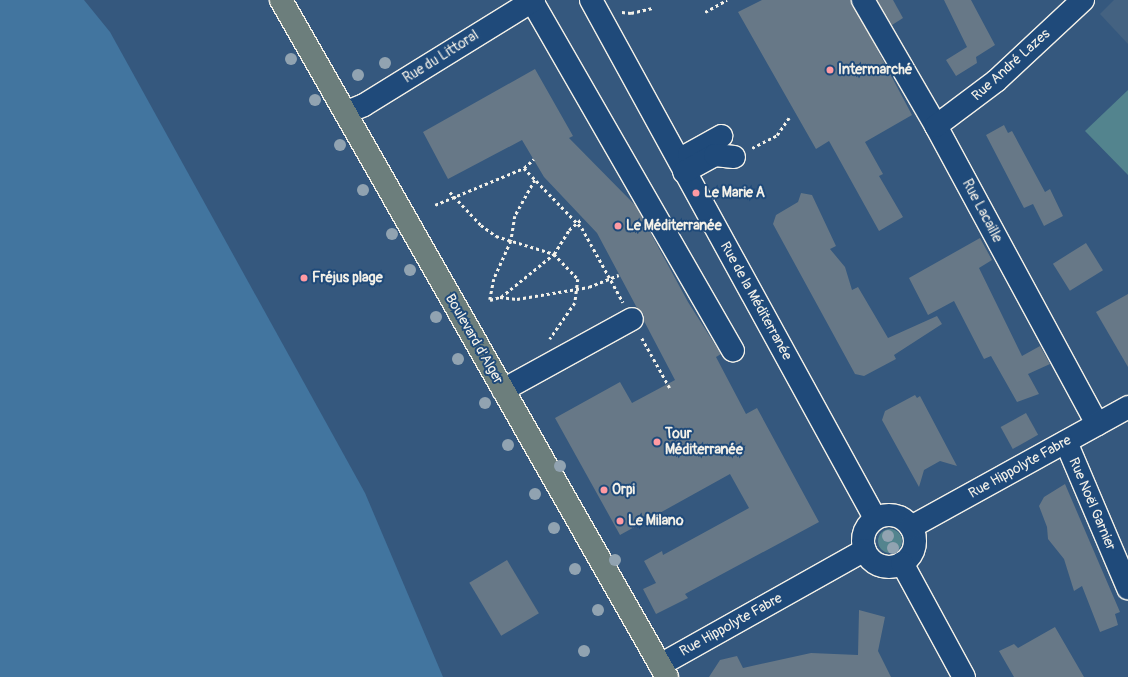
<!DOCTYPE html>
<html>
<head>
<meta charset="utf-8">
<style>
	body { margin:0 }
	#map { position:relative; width:1128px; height:677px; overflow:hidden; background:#35587e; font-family:Pangolin,sans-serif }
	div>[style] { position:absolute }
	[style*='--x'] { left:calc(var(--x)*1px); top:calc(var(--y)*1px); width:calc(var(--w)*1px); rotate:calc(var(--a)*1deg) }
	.built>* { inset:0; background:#446281 }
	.green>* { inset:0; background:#53848e }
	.round { border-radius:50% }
	.water>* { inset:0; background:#42759f }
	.building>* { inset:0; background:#677887; transform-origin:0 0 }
	.path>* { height:2.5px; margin-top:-1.25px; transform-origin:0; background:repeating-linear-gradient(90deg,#f4f1e8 0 3px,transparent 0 6px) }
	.roads { filter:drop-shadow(1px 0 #f4f1e8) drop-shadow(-1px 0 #f4f1e8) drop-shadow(0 1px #f4f1e8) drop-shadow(0 -1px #f4f1e8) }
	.minor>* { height:22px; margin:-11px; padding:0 11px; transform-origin:11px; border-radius:11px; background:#1f4a7a }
	.minor>.ring { margin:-11px; padding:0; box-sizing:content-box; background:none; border:22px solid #1f4a7a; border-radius:50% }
	.major>* { height:22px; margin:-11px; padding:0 11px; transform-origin:11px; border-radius:11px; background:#6c7e7c }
	.trees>* { width:12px; height:12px; margin:-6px; border-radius:50%; background:#91a3b1 }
	.dots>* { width:11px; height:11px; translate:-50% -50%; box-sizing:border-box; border:2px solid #1f4a7a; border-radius:50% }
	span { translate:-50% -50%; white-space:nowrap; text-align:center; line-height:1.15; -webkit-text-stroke:4px #1f4a7a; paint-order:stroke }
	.street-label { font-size:14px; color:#f4f1e8 }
	.poi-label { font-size:14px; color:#f4f1e8; font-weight:700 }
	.left { translate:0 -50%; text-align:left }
</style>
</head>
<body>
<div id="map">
	<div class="built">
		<div style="clip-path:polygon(1114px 0,1128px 0,1128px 44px,1100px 14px)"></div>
	</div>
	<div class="green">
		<div style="clip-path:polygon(1128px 90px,1128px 175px,1085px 131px)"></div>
		<div class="round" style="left:878px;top:529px;width:24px;height:24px"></div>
	</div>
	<div class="water">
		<div style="clip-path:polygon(0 0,84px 0,110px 32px,365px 493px,443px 677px,0 677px)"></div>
	</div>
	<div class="building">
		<div style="clip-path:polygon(762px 0,851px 0,912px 115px,865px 142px,883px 174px,879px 176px,903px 217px,879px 231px,829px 141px,816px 149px,738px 12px)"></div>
		<div style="clip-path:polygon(877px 0,893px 0,903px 18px,892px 25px)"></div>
		<div style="clip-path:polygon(944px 0,971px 0,995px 45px,976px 57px,977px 63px,956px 76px,946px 60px,967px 47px)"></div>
		<div style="clip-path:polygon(535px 69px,573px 136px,569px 138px,636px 206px,688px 302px,721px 354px,716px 357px,746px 414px,757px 408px,819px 522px,685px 594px,688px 598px,656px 614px,643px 589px,656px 583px,644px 561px,662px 551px,663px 555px,749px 508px,730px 474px,620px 535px,555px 418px,620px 382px,632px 403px,675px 380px,644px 321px,643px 313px,637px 308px,597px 233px,544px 177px,522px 140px,448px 179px,423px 132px)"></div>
		<div style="clip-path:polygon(1004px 125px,1008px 133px,1012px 131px,1045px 192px,1050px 189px,1063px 216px,1044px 226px,1033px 204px,1024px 208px,986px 135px)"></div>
		<div style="clip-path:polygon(801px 193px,812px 195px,836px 246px,830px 249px,845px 267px,852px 290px,858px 287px,888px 338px,937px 316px,942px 324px,894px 355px,896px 359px,864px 376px,855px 374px,773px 224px,776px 215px,798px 202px)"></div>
		<div style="clip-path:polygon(980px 238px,992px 260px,979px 268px,1022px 356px,1040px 346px,1050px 364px,1028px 374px,1039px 394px,1017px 402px,991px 356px,984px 359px,954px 301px,928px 315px,909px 278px)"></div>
		<div style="left:1086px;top:243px;width:32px;height:39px;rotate:58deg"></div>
		<div style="clip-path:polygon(1128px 294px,1128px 367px,1096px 312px)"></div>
		<div style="clip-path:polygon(915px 395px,917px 398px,920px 396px,957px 466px,940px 461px,924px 470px,919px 487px,882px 420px,885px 411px)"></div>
		<div style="left:1026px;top:413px;width:25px;height:29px;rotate:61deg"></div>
		<div style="clip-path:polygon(1065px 484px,1120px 612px,1115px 614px,1118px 625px,1100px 632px,1082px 586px,1074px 591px,1064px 559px,1048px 539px,1047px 527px,1039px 506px,1044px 497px)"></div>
		<div style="left:507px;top:560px;width:62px;height:44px;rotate:59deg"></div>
		<div style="clip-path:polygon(859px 610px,885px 617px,878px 651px,891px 677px,709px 677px,720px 660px,737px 656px,743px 668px,811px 653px,858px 655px)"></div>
		<div style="clip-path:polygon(1055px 627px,1084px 677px,1014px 677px,999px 651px,1014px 644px,1018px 648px)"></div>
	</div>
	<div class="path">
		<div style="--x:622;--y:12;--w:9;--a:6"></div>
		<div style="--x:631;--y:13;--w:22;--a:-13"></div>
		<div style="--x:705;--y:12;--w:25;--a:-29"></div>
		<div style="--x:752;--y:148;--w:28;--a:-27"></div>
		<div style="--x:777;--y:135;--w:21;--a:-55"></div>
		<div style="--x:524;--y:168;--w:13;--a:-42"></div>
		<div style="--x:535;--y:180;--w:41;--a:119.1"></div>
		<div style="--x:515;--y:216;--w:25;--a:99"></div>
		<div style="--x:511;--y:241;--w:42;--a:114.1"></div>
		<div style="--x:494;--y:279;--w:21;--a:101"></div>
		<div style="--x:490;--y:300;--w:10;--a:-17"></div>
		<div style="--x:500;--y:297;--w:17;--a:7"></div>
		<div style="--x:517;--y:299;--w:73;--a:-9.5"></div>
		<div style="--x:589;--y:287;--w:32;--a:-22"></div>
		<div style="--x:450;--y:192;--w:45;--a:46.8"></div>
		<div style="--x:481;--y:225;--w:19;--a:36"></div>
		<div style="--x:496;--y:236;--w:61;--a:17.2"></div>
		<div style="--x:554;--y:254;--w:35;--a:46"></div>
		<div style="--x:578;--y:279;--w:24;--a:97"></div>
		<div style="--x:575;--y:303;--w:44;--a:124.8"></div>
		<div style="--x:435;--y:205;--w:96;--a:-22.6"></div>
		<div style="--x:524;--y:168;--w:83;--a:46"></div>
		<div style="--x:582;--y:228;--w:85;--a:61"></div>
		<div style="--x:501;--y:297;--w:68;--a:-39.1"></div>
		<div style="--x:554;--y:254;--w:28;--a:-58"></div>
		<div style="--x:569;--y:230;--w:18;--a:-41"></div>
		<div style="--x:642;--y:338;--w:57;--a:60.8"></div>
	</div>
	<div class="roads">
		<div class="minor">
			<div style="--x:591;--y:0;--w:591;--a:61.27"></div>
			<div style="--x:863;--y:0;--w:146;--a:59.9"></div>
			<div style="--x:936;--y:126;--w:339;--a:61.6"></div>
			<div style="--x:532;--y:1;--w:403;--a:60.1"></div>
			<div style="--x:347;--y:112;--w:18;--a:-22"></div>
			<div style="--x:364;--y:105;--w:200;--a:-31.7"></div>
			<div style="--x:936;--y:126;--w:75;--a:-36.9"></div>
			<div style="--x:996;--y:81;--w:119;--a:-43"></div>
			<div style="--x:689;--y:154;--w:37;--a:-29"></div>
			<div style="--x:684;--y:172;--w:35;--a:-29"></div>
			<div style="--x:715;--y:155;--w:19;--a:6"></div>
			<div style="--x:503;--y:390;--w:147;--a:-28.8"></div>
			<div style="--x:1066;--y:442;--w:159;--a:67"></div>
			<div class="ring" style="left:863px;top:515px;width:30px;height:30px"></div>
			<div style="--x:911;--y:527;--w:248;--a:-28.9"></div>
			<div style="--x:902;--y:563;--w:130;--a:61.5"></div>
			<div style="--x:660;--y:665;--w:235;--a:-29.3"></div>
		</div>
		<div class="major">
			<div style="--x:281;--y:0;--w:779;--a:60.31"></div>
		</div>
	</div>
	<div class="trees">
		<div style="left:291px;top:59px"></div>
		<div style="left:385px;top:63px"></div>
		<div style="left:358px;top:75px"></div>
		<div style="left:315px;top:100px"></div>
		<div style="left:340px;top:145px"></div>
		<div style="left:363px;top:190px"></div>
		<div style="left:392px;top:234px"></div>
		<div style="left:410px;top:270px"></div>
		<div style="left:436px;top:317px"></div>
		<div style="left:458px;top:359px"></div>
		<div style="left:485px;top:403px"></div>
		<div style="left:508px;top:445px"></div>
		<div style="left:560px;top:466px"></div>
		<div style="left:535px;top:494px"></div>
		<div style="left:554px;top:528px"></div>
		<div style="left:888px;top:536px"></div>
		<div style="left:893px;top:548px"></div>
		<div style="left:615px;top:560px"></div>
		<div style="left:575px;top:569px"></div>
		<div style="left:598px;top:610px"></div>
		<div style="left:584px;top:651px"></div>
	</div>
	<div class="dots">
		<div style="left:830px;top:70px;background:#ff9aa2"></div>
		<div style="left:696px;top:193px;background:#ff9aa2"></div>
		<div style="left:618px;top:226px;background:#ff9aa2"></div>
		<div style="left:304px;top:278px;background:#ff9aa2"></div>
		<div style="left:657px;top:442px;background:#ff9aa2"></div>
		<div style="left:604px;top:490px;background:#ff9aa2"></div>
		<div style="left:620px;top:521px;background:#ff9aa2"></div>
	</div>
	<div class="street-label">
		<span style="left:441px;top:57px;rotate:-32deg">Rue du Littoral</span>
		<span style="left:1011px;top:65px;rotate:-42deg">Rue André Lazes</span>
		<span style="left:982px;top:211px;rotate:62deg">Rue Lacaille</span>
		<span style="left:756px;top:301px;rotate:61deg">Rue de la Méditerranée</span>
		<span style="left:474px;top:339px;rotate:60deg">Boulevard d'Alger</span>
		<span style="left:1020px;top:467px;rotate:-29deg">Rue Hippolyte Fabre</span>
		<span style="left:1092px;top:504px;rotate:67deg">Rue Noël Garnier</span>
		<span style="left:731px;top:625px;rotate:-29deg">Rue Hippolyte Fabre</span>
	</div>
	<div class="poi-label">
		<span class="left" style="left:838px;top:70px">Intermarché</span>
		<span class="left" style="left:704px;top:193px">Le Marie A</span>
		<span class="left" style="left:626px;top:226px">Le Méditerranée</span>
		<span class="left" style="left:312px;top:278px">Fréjus plage</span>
		<span class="left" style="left:665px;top:442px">Tour<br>Méditerranée</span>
		<span class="left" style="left:612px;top:490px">Orpi</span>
		<span class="left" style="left:628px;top:521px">Le Milano</span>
	</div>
</div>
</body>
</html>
